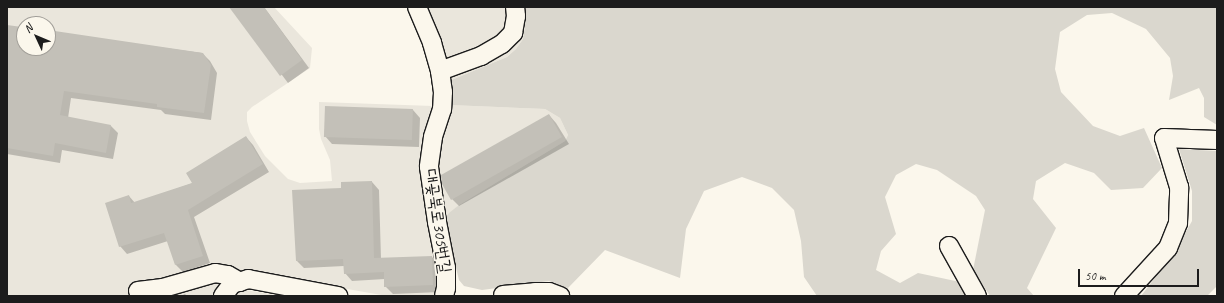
<!DOCTYPE html>
<html>
<head>
<meta charset="utf-8">
<style>
	body { margin:0 }
	#map { position:relative; width:1224px; height:303px; overflow:hidden; background:#fbf7ec; font-family:Caveat,"Poor Story",sans-serif }
	div>[style] { position:absolute }
	[style*='--x'] { left:calc(var(--x)*1px); top:calc(var(--y)*1px); width:calc(var(--w)*1px); rotate:calc(var(--a)*1deg) }
	.built>* { inset:0; background:#eae6dc }
	.green>* { inset:0; background:#dad7ce }
	.shadow>* { inset:0; background:#0003 }
	.building>* { inset:0; background:#c3c0b8; transform-origin:0 0 }
	.roads { filter:drop-shadow(1px 0 #1c1c1c) drop-shadow(-1px 0 #1c1c1c) drop-shadow(0 1px #1c1c1c) drop-shadow(0 -1px #1c1c1c) }
	.minor>* { height:18px; margin:-9px; padding:0 9px; transform-origin:9px; border-radius:9px; background:#fbf7ec }
	span { translate:-50% -50%; white-space:nowrap; text-align:center; line-height:1.15; -webkit-text-stroke:3.5px #fbf7ec; paint-order:stroke }
	.street-label { font-size:17px; color:#1c1c1c }
	.frame { position:absolute; inset:0; border:8px solid #1c1c1c; pointer-events:none }
	.north { position:absolute; left:16px; top:16px; width:40px; height:40px; box-sizing:border-box; background:#fbf7ec; border:1px solid #a29f99; border-radius:50%; rotate:314deg; font-size:11px; font-weight:700; line-height:16px; text-align:center; color:#1c1c1c }
	.north::after { content:''; display:block; margin:auto; width:14px; height:18px; background:#1c1c1c; clip-path:polygon(50% 0,100% 100%,50% 72%,0 100%) }
	.scale { position:absolute; left:1078px; top:269px; width:121px; height:18px; box-sizing:border-box; border:2px solid #1c1c1c; border-top:0; padding-left:5px; font-size:12px; line-height:14px; white-space:nowrap; color:#1c1c1c; -webkit-text-stroke:3px #fbf7ec; paint-order:stroke }
</style>
</head>
<body>
<div id="map">
	<div class="built">
		<div style="clip-path:polygon(evenodd,7px 7px,274px 7px,312px 48px,310px 68px,252px 107px,247px 112px,247px 121px,250px 132px,265px 156px,288px 179px,300px 183px,332px 181px,330px 160px,321px 139px,319px 129px,319px 102px,433px 106px,436px 111px,439px 265px,438px 294px,435px 296px,387px 296px,262px 274px,216px 296px,7px 296px,7px 7px,24px 24px,48px 24px,48px 48px,24px 48px,24px 24px)"></div>
		<div style="clip-path:polygon(426px 7px,524px 7px,525px 26px,523px 39px,516px 49px,507px 57px,449px 81px,445px 56px)"></div>
		<div style="clip-path:polygon(449px 105px,545px 109px,560px 118px,568px 135px,565px 141px,459px 205px,444px 220px,435px 161px)"></div>
		<div style="clip-path:polygon(244px 290px,283px 296px,233px 296px)"></div>
	</div>
	<div class="green">
		<div style="clip-path:polygon(524px 7px,1217px 7px,1217px 125px,1204px 117px,1204px 98px,1199px 88px,1169px 100px,1173px 76px,1170px 58px,1146px 29px,1112px 13px,1087px 15px,1060px 32px,1055px 69px,1061px 92px,1093px 126px,1120px 136px,1144px 128px,1162px 168px,1143px 188px,1111px 190px,1094px 173px,1065px 163px,1036px 181px,1033px 199px,1056px 228px,1027px 288px,1034px 296px,990px 296px,973px 270px,985px 210px,976px 196px,937px 170px,916px 164px,896px 175px,885px 197px,896px 234px,881px 251px,876px 270px,900px 283px,918px 273px,960px 282px,969px 296px,817px 296px,804px 277px,801px 241px,794px 210px,772px 188px,742px 177px,704px 191px,686px 229px,680px 278px,605px 250px,568px 288px,549px 281px,482px 290px,464px 286px,459px 280px,444px 220px,449px 213px,459px 205px,565px 141px,568px 135px,560px 118px,545px 109px,449px 105px,449px 81px,507px 57px,516px 49px,523px 39px,525px 26px)"></div>
		<div style="clip-path:polygon(1179px 149px,1217px 151px,1217px 286px,1207px 296px,1141px 296px,1174px 253px,1192px 221px,1192px 191px)"></div>
	</div>
	<div class="shadow">
		<div style="clip-path:polygon(231px 7px,264px 7px,309px 68px,288px 83px)"></div>
		<div style="clip-path:polygon(7px 26px,24px 29px,24px 48px,48px 48px,48px 32px,202px 53px,210px 61px,217px 73px,211px 120px,165px 114px,161px 110px,71px 98px,68px 118px,111px 126px,118px 133px,113px 159px,62px 150px,60px 163px,7px 154px)"></div>
		<div style="clip-path:polygon(326px 107px,413px 110px,420px 118px,419px 147px,332px 144px,325px 136px)"></div>
		<div style="clip-path:polygon(549px 115px,556px 123px,569px 144px,459px 206px,452px 199px)"></div>
		<div style="clip-path:polygon(246px 137px,253px 145px,269px 172px,194px 217px,210px 263px,183px 272px,176px 265px,168px 241px,127px 254px,120px 246px,129px 196px,135px 203px,193px 183px)"></div>
		<div style="clip-path:polygon(372px 182px,379px 190px,381px 259px,432px 257px,439px 264px,440px 292px,393px 294px,385px 286px,385px 279px,352px 281px,345px 273px,344px 266px,304px 268px,297px 261px,342px 189px)"></div>
		<div style="clip-path:polygon(185px 294px,187px 296px,180px 296px)"></div>
	</div>
	<div class="building">
		<div style="clip-path:polygon(229px 7px,264px 7px,302px 60px,280px 76px)"></div>
		<div style="clip-path:polygon(7px 25px,22px 27px,19px 48px,48px 48px,48px 30px,203px 53px,211px 65px,204px 113px,157px 107px,157px 104px,64px 91px,60px 115px,111px 125px,106px 153px,55px 143px,53px 156px,7px 148px)"></div>
		<div style="left:325px;top:106px;width:88px;height:31px;rotate:2deg"></div>
		<div style="clip-path:polygon(549px 114px,562px 137px,451px 200px,442px 184px,441px 175px)"></div>
		<div style="clip-path:polygon(246px 136px,263px 164px,188px 210px,203px 256px,175px 265px,164px 233px,119px 247px,105px 203px,129px 195px,131px 203px,192px 183px,186px 173px)"></div>
		<div style="clip-path:polygon(372px 181px,374px 258px,432px 256px,433px 285px,384px 287px,384px 272px,344px 274px,343px 259px,296px 261px,292px 190px,341px 188px,341px 182px)"></div>
	</div>
	<div class="roads">
		<div class="minor">
			<div style="--x:417;--y:7;--w:39;--a:67"></div>
			<div style="--x:432;--y:43;--w:29;--a:74"></div>
			<div style="--x:440;--y:71;--w:21;--a:82"></div>
			<div style="--x:443;--y:92;--w:17;--a:93"></div>
			<div style="--x:442;--y:109;--w:29;--a:108"></div>
			<div style="--x:433;--y:137;--w:30;--a:98"></div>
			<div style="--x:429;--y:167;--w:56;--a:81.7"></div>
			<div style="--x:437;--y:222;--w:47;--a:78.9"></div>
			<div style="--x:446;--y:268;--w:20;--a:90"></div>
			<div style="--x:446;--y:288;--w:8;--a:104"></div>
			<div style="--x:440;--y:71;--w:44;--a:-20.1"></div>
			<div style="--x:481;--y:56;--w:24;--a:-30"></div>
			<div style="--x:502;--y:44;--w:16;--a:-45"></div>
			<div style="--x:513;--y:33;--w:17;--a:-80"></div>
			<div style="--x:516;--y:16;--w:9;--a:-96"></div>
			<div style="--x:949;--y:246;--w:57;--a:60.8"></div>
			<div style="--x:138;--y:291;--w:25;--a:-7"></div>
			<div style="--x:163;--y:288;--w:54;--a:-16.1"></div>
			<div style="--x:215;--y:273;--w:13;--a:9"></div>
			<div style="--x:228;--y:275;--w:14;--a:30"></div>
			<div style="--x:503;--y:295;--w:32;--a:-5"></div>
			<div style="--x:535;--y:292;--w:14;--a:0"></div>
			<div style="--x:549;--y:292;--w:12;--a:20"></div>
			<div style="--x:223;--y:296;--w:15;--a:-53"></div>
			<div style="--x:232;--y:284;--w:17;--a:-17"></div>
			<div style="--x:248;--y:279;--w:92;--a:10.7"></div>
			<div style="--x:1124;--y:296;--w:65;--a:-47.5"></div>
			<div style="--x:1168;--y:248;--w:27;--a:-68"></div>
			<div style="--x:1178;--y:223;--w:36;--a:-88"></div>
			<div style="--x:1179;--y:187;--w:51;--a:-107"></div>
			<div style="--x:1164;--y:138;--w:53;--a:2.2"></div>
		</div>
	</div>
	<div class="street-label">
		<span style="left:438px;top:221px;rotate:82deg">대곶북로305번길</span>
	</div>
	<div class="frame"></div>
	<div class="north">N</div>
	<div class="scale">50 m</div>
</div>
</body>
</html>
